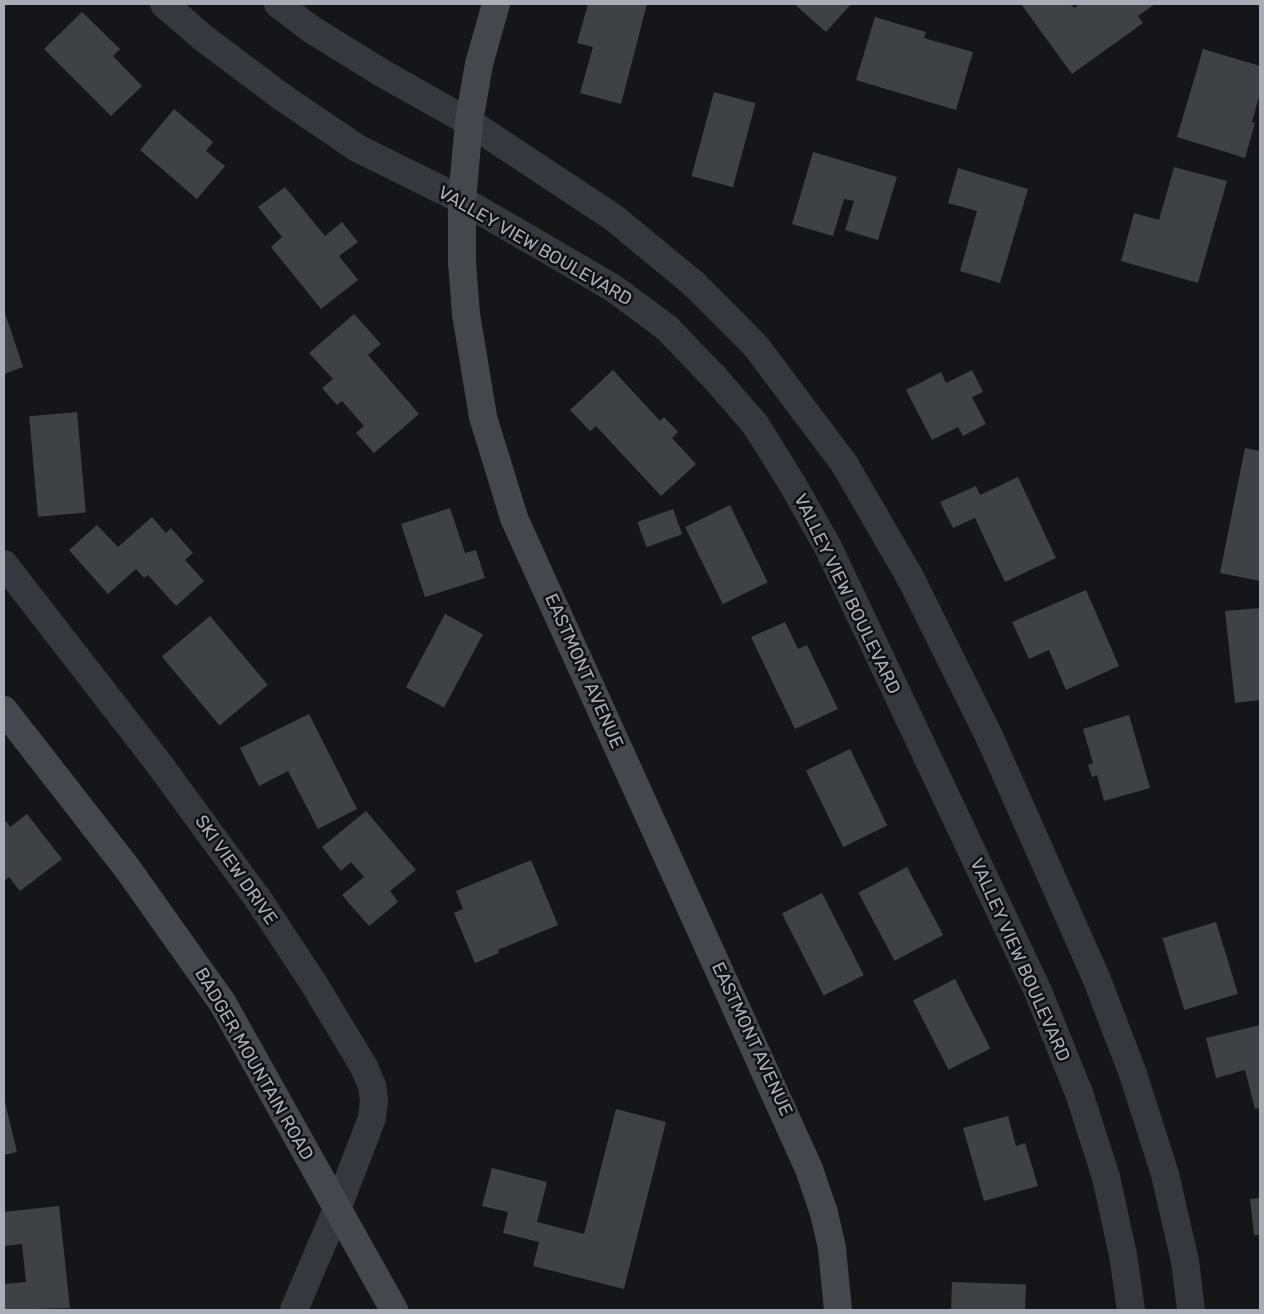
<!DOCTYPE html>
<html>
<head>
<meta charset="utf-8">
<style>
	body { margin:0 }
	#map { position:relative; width:1264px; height:1314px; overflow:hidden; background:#161618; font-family:Rubik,sans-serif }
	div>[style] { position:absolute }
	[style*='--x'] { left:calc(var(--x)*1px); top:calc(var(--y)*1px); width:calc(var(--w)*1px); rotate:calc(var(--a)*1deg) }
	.building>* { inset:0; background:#404145; transform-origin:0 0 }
	.minor>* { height:28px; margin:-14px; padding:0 14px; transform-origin:14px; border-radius:14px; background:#37383d }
	.tertiary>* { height:28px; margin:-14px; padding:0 14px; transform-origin:14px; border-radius:14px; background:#37383d }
	.secondary>* { height:28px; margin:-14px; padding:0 14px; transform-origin:14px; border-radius:14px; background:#45474d }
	span { translate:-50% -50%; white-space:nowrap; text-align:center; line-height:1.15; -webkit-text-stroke:5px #111113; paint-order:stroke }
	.street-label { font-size:18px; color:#a8adb8 }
	.frame { position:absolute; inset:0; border:5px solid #a8adb8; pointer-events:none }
</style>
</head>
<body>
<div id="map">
	<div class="building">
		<div style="clip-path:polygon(588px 4px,647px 4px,621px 104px,580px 93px,593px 47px,577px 43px)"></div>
		<div style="clip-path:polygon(794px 4px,851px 4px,826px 32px)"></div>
		<div style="clip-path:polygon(1021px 4px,1071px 4px,1074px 8px,1080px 4px,1155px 4px,1138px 16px,1143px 23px,1072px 74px)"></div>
		<div style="clip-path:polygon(82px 12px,120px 49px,113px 56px,142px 86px,111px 116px,44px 49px)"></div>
		<div style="clip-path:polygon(875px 17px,926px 32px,924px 38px,973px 52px,956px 110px,856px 80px)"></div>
		<div style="clip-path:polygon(1203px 49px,1260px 66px,1260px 93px,1252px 122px,1255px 123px,1245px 158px,1177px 137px)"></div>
		<div style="left:714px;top:92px;width:43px;height:87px;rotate:15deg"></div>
		<div style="clip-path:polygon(174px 109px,213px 142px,206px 151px,225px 166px,197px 199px,140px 150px)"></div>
		<div style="clip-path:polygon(813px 152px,897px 177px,878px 240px,845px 230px,854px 201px,844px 199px,833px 236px,792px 224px)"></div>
		<div style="clip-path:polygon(1174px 167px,1227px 181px,1198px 283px,1121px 261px,1134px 213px,1159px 220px)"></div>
		<div style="clip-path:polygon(958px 168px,1028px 189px,1000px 283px,960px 271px,977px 211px,948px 203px)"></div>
		<div style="clip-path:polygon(285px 187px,325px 236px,342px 222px,358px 242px,339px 256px,358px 280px,321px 309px,271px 247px,282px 237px,258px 207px)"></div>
		<div style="clip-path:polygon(4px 310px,23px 367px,4px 374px)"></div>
		<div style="clip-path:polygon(354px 314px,381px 344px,368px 355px,419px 414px,374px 453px,356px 433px,364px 426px,342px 401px,337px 405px,322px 388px,333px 379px,309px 353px)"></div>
		<div style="clip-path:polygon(613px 370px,660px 421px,664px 417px,678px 432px,672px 438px,696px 464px,661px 496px,596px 426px,590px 431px,570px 410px)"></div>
		<div style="clip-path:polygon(972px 370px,983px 392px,972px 397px,986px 424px,963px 436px,958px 427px,932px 440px,906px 390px,941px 372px,946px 383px)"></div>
		<div style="left:77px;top:412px;width:101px;height:48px;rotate:85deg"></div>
		<div style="clip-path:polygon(1245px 448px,1260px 451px,1260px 581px,1220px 573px)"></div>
		<div style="clip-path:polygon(1018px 477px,1056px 558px,1005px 582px,975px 518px,953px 528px,940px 502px,976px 486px,980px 495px)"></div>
		<div style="left:730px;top:505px;width:86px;height:50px;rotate:64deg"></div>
		<div style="clip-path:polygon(450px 508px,465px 553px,476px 550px,485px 578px,425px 597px,401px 524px)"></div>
		<div style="left:673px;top:509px;width:27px;height:38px;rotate:70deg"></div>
		<div style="clip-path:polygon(152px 517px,166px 533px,171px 528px,193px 553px,185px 560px,204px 581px,176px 606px,148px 575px,144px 578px,136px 569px,108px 594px,69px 550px,97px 525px,118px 547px)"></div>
		<div style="clip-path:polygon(1086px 590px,1119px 666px,1066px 690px,1049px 650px,1029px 659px,1012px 622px)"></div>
		<div style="clip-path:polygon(1260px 608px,1260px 700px,1235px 703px,1225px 611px)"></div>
		<div style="left:445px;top:614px;width:43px;height:83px;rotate:28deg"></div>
		<div style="left:210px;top:616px;width:90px;height:63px;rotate:50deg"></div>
		<div style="clip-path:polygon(785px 622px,798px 649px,807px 645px,838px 709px,795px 729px,751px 637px)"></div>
		<div style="clip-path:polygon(309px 714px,357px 809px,318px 829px,288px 771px,259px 786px,240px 748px)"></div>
		<div style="clip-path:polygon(1129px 715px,1150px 788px,1104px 801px,1097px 775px,1092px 777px,1088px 765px,1093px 763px,1083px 729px)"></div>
		<div style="left:850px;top:749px;width:85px;height:49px;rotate:64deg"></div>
		<div style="clip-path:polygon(366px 811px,416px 870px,390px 891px,398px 902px,369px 926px,342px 895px,364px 877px,351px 862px,341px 871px,322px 847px)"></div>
		<div style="clip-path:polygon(27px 814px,62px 859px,20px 891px,9px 877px,4px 881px,4px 822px,6px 821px,10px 827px)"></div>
		<div style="clip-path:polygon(531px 860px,558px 925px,498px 950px,499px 953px,475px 963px,454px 913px,463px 909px,456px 891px)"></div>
		<div style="left:907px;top:867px;width:77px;height:55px;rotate:62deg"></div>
		<div style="left:822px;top:893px;width:92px;height:45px;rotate:63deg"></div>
		<div style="left:1216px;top:922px;width:75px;height:56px;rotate:73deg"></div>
		<div style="left:955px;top:979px;width:78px;height:47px;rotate:63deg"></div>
		<div style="clip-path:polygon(1260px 1025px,1260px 1108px,1255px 1109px,1245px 1070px,1216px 1078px,1206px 1038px)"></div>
		<div style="clip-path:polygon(4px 1098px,17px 1152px,4px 1155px)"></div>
		<div style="clip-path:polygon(616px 1109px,666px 1122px,624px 1289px,533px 1266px,539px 1242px,503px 1233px,508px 1212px,482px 1206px,492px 1168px,547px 1182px,537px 1222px,584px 1234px)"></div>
		<div style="clip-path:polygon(1008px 1116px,1016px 1146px,1025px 1143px,1038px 1186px,984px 1201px,963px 1128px)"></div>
		<div style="clip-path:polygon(1260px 1198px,1260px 1235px,1254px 1235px,1250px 1199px)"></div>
		<div style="clip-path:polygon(59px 1206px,70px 1308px,5px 1310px,4px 1284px,26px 1282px,22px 1244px,4px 1246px,4px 1212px)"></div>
		<div style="left:952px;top:1282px;width:74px;height:28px;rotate:2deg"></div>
	</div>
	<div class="minor">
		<div style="--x:164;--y:4;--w:55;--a:40.6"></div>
		<div style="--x:206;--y:40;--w:95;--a:36.9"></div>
		<div style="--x:282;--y:97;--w:91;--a:34.2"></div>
		<div style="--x:357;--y:148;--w:117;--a:26.3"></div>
		<div style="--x:278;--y:4;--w:41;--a:37.1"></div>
		<div style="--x:311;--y:29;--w:84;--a:31.8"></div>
		<div style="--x:382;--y:73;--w:100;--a:29.4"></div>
		<div style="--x:4;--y:564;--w:258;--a:52.2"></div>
		<div style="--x:162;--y:768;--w:162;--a:53.8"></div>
		<div style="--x:258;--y:899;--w:102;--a:56.6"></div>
		<div style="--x:314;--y:984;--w:97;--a:58.9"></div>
		<div style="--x:364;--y:1067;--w:21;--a:67"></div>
		<div style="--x:372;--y:1086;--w:15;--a:82"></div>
		<div style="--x:374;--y:1101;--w:17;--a:97"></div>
		<div style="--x:372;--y:1118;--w:97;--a:111"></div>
		<div style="--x:337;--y:1209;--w:110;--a:113.1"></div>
	</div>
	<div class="tertiary">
		<div style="--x:469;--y:122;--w:174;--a:33.5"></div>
		<div style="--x:614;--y:218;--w:104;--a:39.5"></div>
		<div style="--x:694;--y:284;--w:86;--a:45"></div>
		<div style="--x:755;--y:345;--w:150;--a:53.1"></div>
		<div style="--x:845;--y:465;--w:129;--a:59.9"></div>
		<div style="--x:910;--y:577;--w:178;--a:63.6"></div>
		<div style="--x:989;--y:736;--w:267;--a:66.1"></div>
		<div style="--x:1097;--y:980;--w:101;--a:69"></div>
		<div style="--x:1133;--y:1074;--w:105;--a:72.3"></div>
		<div style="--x:1165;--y:1174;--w:89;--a:77.1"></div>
		<div style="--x:1185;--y:1261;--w:49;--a:83"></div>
		<div style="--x:462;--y:200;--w:175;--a:30.2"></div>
		<div style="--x:613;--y:288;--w:67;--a:36.5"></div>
		<div style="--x:667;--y:328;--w:68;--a:46.2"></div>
		<div style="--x:714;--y:377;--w:62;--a:48.9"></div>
		<div style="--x:755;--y:424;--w:72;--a:58.1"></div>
		<div style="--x:793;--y:485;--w:71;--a:60.6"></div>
		<div style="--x:828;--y:547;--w:494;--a:64.7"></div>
		<div style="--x:1039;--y:994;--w:107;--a:68"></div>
		<div style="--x:1079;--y:1093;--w:88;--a:72.2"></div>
		<div style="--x:1106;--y:1177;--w:80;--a:77.7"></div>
		<div style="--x:1123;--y:1255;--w:56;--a:81.7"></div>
	</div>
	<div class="secondary">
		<div style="--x:496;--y:4;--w:62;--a:105.8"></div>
		<div style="--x:479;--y:64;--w:59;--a:99.8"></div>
		<div style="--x:469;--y:122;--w:78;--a:95.1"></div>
		<div style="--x:462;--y:200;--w:62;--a:90"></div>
		<div style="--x:462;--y:262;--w:52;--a:85.6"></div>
		<div style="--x:466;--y:314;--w:104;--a:80.6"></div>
		<div style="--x:483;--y:417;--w:106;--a:72.9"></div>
		<div style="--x:514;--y:518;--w:715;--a:65.62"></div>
		<div style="--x:809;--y:1169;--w:46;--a:71.2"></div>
		<div style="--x:824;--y:1213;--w:37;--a:77"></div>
		<div style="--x:832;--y:1249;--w:61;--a:84.4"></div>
		<div style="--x:4;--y:710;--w:200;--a:52.1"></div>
		<div style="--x:127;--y:868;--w:164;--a:54.7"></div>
		<div style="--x:222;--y:1002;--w:353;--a:60.8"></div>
	</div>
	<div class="street-label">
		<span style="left:535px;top:246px;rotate:30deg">VALLEY VIEW BOULEVARD</span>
		<span style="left:847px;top:594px;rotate:64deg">VALLEY VIEW BOULEVARD</span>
		<span style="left:584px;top:671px;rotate:66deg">EASTMONT AVENUE</span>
		<span style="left:236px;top:870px;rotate:55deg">SKI VIEW DRIVE</span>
		<span style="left:1020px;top:960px;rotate:66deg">VALLEY VIEW BOULEVARD</span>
		<span style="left:752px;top:1039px;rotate:65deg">EASTMONT AVENUE</span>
		<span style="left:254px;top:1064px;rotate:60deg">BADGER MOUNTAIN ROAD</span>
	</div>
	<div class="frame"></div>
</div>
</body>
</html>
